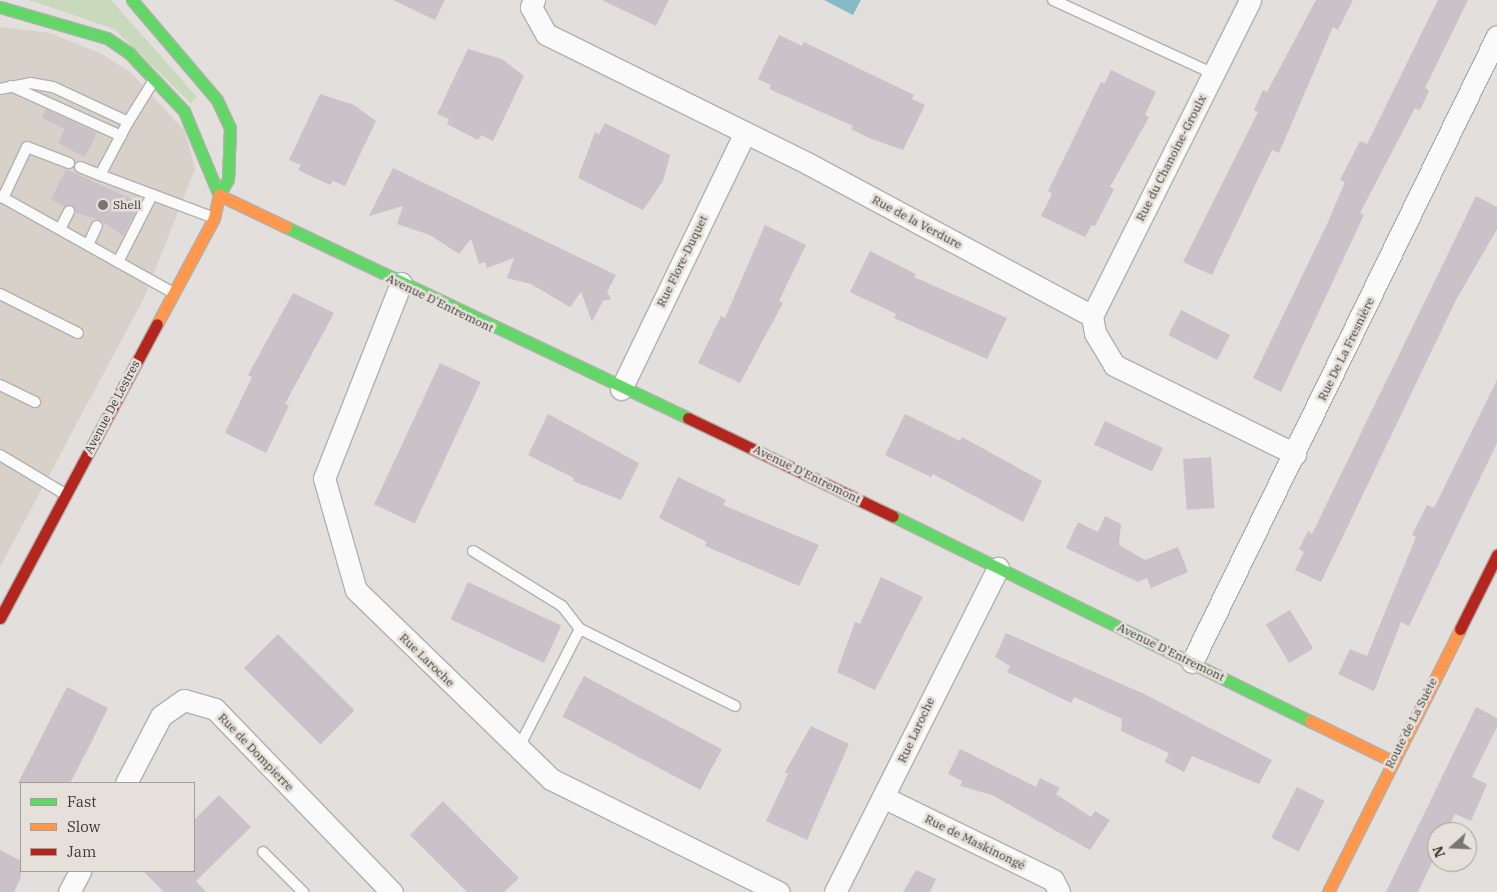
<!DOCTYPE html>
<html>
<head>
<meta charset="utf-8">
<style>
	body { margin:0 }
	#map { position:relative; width:1497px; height:892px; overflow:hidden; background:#e2dfdc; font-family:"IBM Plex Serif",serif }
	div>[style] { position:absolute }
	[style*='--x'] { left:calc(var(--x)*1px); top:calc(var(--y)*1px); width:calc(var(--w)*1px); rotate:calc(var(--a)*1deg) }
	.built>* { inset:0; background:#d8d1c9 }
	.green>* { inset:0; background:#cad8bb }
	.water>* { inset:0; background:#84bbc6 }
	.building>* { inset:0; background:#cbc1c9; transform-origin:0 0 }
	.roads { filter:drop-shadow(1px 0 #b2b0ae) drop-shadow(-1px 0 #b2b0ae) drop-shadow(0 1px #b2b0ae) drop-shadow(0 -1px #b2b0ae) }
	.lane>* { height:10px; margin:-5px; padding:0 5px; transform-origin:5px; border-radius:5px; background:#fbfafa }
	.street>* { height:21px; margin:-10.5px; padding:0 10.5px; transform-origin:10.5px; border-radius:10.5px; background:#fbfafa }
	.fast>* { height:11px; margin:-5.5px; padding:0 5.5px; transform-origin:5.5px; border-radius:5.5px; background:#63d668 }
	.slow>* { height:11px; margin:-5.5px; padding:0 5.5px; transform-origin:5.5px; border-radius:5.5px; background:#ff974d }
	.jam>* { height:11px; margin:-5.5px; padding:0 5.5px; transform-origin:5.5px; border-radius:5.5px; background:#b3261e }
	.dots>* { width:14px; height:14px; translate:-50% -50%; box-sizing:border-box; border:2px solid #e5e0d9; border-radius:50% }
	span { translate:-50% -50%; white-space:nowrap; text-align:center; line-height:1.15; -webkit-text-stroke:5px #e5e0d9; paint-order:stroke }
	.street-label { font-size:12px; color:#3d3a38 }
	.poi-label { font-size:12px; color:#3d3a38 }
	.left { translate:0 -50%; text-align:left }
	.legend { position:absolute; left:20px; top:782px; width:175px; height:90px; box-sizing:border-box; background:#e5e0d9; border:1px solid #a29e99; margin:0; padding:6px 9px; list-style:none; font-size:15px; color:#3d3a38 }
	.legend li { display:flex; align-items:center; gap:10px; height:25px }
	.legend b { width:25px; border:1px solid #a29e99 }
	.north { position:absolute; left:1427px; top:822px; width:50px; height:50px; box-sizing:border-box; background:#e5e0d9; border:1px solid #a29e99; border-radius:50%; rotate:250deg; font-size:14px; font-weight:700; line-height:20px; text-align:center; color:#3d3a38 }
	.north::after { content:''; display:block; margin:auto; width:18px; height:22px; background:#777471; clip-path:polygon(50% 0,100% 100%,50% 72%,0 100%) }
</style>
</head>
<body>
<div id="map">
	<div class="built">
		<div style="clip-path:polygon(0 27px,50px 33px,100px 53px,131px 73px,185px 131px,195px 169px,144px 298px,0 567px)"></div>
	</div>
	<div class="green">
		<div style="clip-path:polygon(30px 0,111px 0,197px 97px,191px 103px,114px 29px)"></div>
	</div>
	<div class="water">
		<div style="clip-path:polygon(824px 0,861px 0,853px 15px)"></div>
	</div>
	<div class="building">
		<div style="clip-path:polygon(393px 0,445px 0,435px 20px)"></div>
		<div style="clip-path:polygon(602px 0,669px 0,656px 26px)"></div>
		<div style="clip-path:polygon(1316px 0,1353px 0,1338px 30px,1333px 27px,1279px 153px,1272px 150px,1212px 275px,1183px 262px,1258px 112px,1254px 110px,1263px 90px,1267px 92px)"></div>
		<div style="clip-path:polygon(1438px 0,1468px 0,1425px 88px,1429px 91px,1420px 110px,1415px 108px,1360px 213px,1364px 215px,1281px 392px,1253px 378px,1328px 222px,1345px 182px,1340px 180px,1360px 141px,1367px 144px)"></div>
		<div style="clip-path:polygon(779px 35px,802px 46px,804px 42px,914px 95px,912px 99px,925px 105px,903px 150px,869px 138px,851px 129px,853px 126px,769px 89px,771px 85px,758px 79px)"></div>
		<div style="clip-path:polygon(468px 49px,502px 59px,524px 76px,493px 141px,481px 135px,478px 140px,447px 124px,449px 119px,437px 114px)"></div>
		<div style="clip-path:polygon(1111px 70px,1156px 92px,1145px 115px,1149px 117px,1110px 187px,1114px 189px,1095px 226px,1092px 225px,1085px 237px,1041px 216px,1052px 194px,1048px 191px,1101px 82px,1105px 83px)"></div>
		<div style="clip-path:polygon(320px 94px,354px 105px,376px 121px,345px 186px,333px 181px,330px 185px,298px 170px,301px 165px,289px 160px)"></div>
		<div style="clip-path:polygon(46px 109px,97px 133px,85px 157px,58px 143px,65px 129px,42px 118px)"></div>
		<div style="clip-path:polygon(605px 123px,670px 155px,663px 181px,643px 210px,578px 178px,595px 132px,599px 134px)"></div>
		<div style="clip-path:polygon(393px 168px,616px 275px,607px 292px,611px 299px,603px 301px,592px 322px,581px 292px,570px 307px,531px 284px,507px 278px,514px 258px,487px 268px,485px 262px,479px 264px,471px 239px,459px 254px,430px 235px,397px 224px,403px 206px,369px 216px)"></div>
		<div style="clip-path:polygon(66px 169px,140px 203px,123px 236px,100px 220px,76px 213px,72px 205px,64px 207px,51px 199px)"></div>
		<div style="clip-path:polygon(1476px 196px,1497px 207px,1497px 229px,1456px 300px,1321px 582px,1295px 570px,1304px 552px,1299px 549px,1308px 531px,1312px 534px)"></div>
		<div style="clip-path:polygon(765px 225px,806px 245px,779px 301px,783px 303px,740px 383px,698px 363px,721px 316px,725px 318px)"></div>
		<div style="clip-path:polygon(870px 251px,916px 274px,914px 277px,1007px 318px,987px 359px,894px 318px,896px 314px,850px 292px)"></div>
		<div style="clip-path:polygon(293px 293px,334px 313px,285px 404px,289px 406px,266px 453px,225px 433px,252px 377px,248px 375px)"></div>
		<div style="left:1181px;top:310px;width:55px;height:28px;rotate:27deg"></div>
		<div style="left:440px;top:363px;width:45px;height:156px;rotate:25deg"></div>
		<div style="clip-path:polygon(1497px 380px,1497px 443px,1409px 626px,1401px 622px,1374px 691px,1338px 674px,1350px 649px,1367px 656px,1416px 537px,1412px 535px,1427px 505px,1434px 508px)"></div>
		<div style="clip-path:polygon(548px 414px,639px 463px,621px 500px,573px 481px,574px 478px,528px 455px)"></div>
		<div style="clip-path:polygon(905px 414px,960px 441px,962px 437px,1042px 481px,1023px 522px,933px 474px,931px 477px,885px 455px)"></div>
		<div style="left:1105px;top:421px;width:64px;height:26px;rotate:25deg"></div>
		<div style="left:1211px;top:457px;width:51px;height:28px;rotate:86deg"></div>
		<div style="clip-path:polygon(678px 477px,726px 500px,723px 505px,819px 545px,799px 586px,705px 546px,707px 542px,659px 518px)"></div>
		<div style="clip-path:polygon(1105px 516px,1121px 524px,1119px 545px,1145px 560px,1178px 547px,1188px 572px,1151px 588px,1147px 578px,1138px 582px,1066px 548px,1078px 522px,1098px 532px)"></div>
		<div style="clip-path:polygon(881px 577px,923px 597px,875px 690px,837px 672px,855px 622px,860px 624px)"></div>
		<div style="left:468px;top:582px;width:103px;height:41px;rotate:25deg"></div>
		<div style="left:1290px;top:610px;width:45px;height:28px;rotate:59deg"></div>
		<div style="clip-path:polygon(1006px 633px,1144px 694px,1272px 760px,1259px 784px,1192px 756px,1184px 772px,1165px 762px,1169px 753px,1121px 731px,1122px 719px,1074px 697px,1071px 703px,1007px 672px,1010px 666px,995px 657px)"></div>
		<div style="left:278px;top:634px;width:108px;height:48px;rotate:45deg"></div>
		<div style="left:584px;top:676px;width:156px;height:46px;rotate:28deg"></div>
		<div style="clip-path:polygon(67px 687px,108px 708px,90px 745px,70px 783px,18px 783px)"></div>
		<div style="clip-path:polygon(1476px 707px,1497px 718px,1497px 727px,1472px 777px,1487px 784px,1471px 821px,1455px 814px,1446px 832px,1437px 832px,1437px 852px,1418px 892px,1386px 892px)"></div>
		<div style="clip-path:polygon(811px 726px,849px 744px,807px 840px,766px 821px,788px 774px,785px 772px)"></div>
		<div style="clip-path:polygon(960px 749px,1036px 787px,1040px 778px,1060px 788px,1056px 794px,1091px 817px,1095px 811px,1110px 820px,1090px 850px,992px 795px,960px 786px,962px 781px,948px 774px)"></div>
		<div style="left:1297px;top:787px;width:31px;height:57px;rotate:27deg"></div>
		<div style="clip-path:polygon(219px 795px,251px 827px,196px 881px,206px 892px,164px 892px,143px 871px,194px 871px,194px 820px)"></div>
		<div style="clip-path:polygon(443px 801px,519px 878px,504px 892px,467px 892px,410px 835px)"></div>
		<div style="clip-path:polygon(0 850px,21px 861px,21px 877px,14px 892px,0 892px)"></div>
		<div style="clip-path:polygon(916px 870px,936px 879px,930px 892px,903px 892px)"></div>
	</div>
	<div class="roads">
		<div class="lane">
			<div style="--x:1053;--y:0;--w:177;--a:24.7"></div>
			<div style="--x:11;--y:86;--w:121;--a:24.4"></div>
			<div style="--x:0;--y:89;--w:31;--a:-11"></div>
			<div style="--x:30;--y:83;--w:23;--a:10"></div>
			<div style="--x:53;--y:87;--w:83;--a:25"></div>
			<div style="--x:128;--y:122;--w:49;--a:-58.2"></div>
			<div style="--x:128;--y:122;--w:60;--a:117.8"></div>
			<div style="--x:100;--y:175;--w:120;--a:20.6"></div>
			<div style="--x:80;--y:167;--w:22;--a:22"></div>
			<div style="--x:0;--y:196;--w:197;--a:29.2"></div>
			<div style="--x:3;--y:198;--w:56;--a:-64.8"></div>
			<div style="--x:27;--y:147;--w:45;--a:20.9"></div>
			<div style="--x:60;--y:229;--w:20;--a:-63"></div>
			<div style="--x:88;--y:245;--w:21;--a:-65"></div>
			<div style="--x:118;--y:262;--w:75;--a:-63.1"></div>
			<div style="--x:0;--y:294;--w:87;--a:26.6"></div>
			<div style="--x:0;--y:385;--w:39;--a:26"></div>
			<div style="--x:0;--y:455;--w:76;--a:31"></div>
			<div style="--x:473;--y:551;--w:105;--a:31.7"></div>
			<div style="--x:562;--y:606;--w:29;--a:52"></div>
			<div style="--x:519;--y:747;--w:133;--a:-62.7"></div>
			<div style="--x:580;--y:629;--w:173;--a:26.4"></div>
			<div style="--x:263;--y:852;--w:57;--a:45"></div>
		</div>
		<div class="street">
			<div style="--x:534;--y:0;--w:8;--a:113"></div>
			<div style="--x:531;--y:7;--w:31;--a:61"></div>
			<div style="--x:546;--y:34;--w:291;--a:26.3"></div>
			<div style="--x:807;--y:163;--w:323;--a:28.2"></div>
			<div style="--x:1092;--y:316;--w:17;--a:80"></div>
			<div style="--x:1095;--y:333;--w:37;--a:59"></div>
			<div style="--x:1114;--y:365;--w:202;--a:26.2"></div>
			<div style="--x:401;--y:283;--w:210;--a:111.5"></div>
			<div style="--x:324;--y:478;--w:116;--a:74.1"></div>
			<div style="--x:356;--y:590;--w:272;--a:44.1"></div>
			<div style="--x:551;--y:779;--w:254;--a:26.4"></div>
			<div style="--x:1092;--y:316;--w:353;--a:-63.4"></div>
			<div style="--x:621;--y:389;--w:284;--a:-64.2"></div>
			<div style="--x:1192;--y:662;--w:696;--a:-64.02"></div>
			<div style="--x:126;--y:783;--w:76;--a:-62.4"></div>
			<div style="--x:161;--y:716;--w:28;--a:-35"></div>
			<div style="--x:184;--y:700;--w:32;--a:16"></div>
			<div style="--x:215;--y:709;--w:255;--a:46"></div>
			<div style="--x:885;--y:798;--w:187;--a:26"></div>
			<div style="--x:1053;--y:880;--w:13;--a:63"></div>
			<div style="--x:69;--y:892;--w:24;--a:-62"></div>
			<div style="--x:835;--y:892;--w:363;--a:-63.3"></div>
		</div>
		<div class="fast">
			<div style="--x:132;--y:0;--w:131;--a:49.6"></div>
			<div style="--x:217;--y:100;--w:31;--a:65"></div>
			<div style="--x:230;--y:128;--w:51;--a:92.2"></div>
			<div style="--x:228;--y:179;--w:18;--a:119"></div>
			<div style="--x:0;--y:7;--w:111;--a:16.2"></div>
			<div style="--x:107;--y:38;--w:27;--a:34"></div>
			<div style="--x:129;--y:53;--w:80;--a:46.5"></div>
			<div style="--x:184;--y:111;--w:91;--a:67.4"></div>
			<div style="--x:286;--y:227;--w:445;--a:25.4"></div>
			<div style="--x:893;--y:516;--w:465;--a:26.2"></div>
		</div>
		<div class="slow">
			<div style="--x:157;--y:324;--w:120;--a:-61.7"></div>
			<div style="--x:214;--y:218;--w:24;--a:-78"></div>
			<div style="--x:219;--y:195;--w:74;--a:25.5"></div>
			<div style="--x:1310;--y:721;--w:91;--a:26"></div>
			<div style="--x:1328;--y:892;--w:294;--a:-63.3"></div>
		</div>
		<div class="jam">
			<div style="--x:688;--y:418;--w:227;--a:25.6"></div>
			<div style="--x:0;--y:618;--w:333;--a:-61.9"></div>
			<div style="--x:1460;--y:629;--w:83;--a:-63.4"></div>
		</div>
	</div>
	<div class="dots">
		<div style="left:103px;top:205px;background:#777471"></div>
	</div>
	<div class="street-label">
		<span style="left:1171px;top:158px;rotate:-63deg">Rue du Chanoine-Groulx</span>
		<span style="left:917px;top:222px;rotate:28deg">Rue de la Verdure</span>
		<span style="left:682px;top:261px;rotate:-64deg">Rue Flore-Duquet</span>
		<span style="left:440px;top:303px;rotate:26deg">Avenue D'Entremont</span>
		<span style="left:1346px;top:349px;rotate:-64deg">Rue De La Fresnière</span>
		<span style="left:112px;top:407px;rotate:-62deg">Avenue De Lestres</span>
		<span style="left:807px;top:474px;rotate:26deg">Avenue D'Entremont</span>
		<span style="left:1171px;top:652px;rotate:26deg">Avenue D'Entremont</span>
		<span style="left:427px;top:660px;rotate:44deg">Rue Laroche</span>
		<span style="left:1411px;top:723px;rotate:-63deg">Route de La Suète</span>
		<span style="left:916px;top:730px;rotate:-65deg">Rue Laroche</span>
		<span style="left:256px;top:752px;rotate:46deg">Rue de Dompierre</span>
		<span style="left:975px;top:842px;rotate:26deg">Rue de Maskinongé</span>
	</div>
	<div class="poi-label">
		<span class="left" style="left:113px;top:205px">Shell</span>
	</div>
	<ul class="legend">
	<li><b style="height:6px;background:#63d668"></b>Fast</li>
	<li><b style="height:6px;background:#ff974d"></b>Slow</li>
	<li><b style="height:6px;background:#b3261e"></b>Jam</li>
	</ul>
	<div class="north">N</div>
</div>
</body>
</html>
